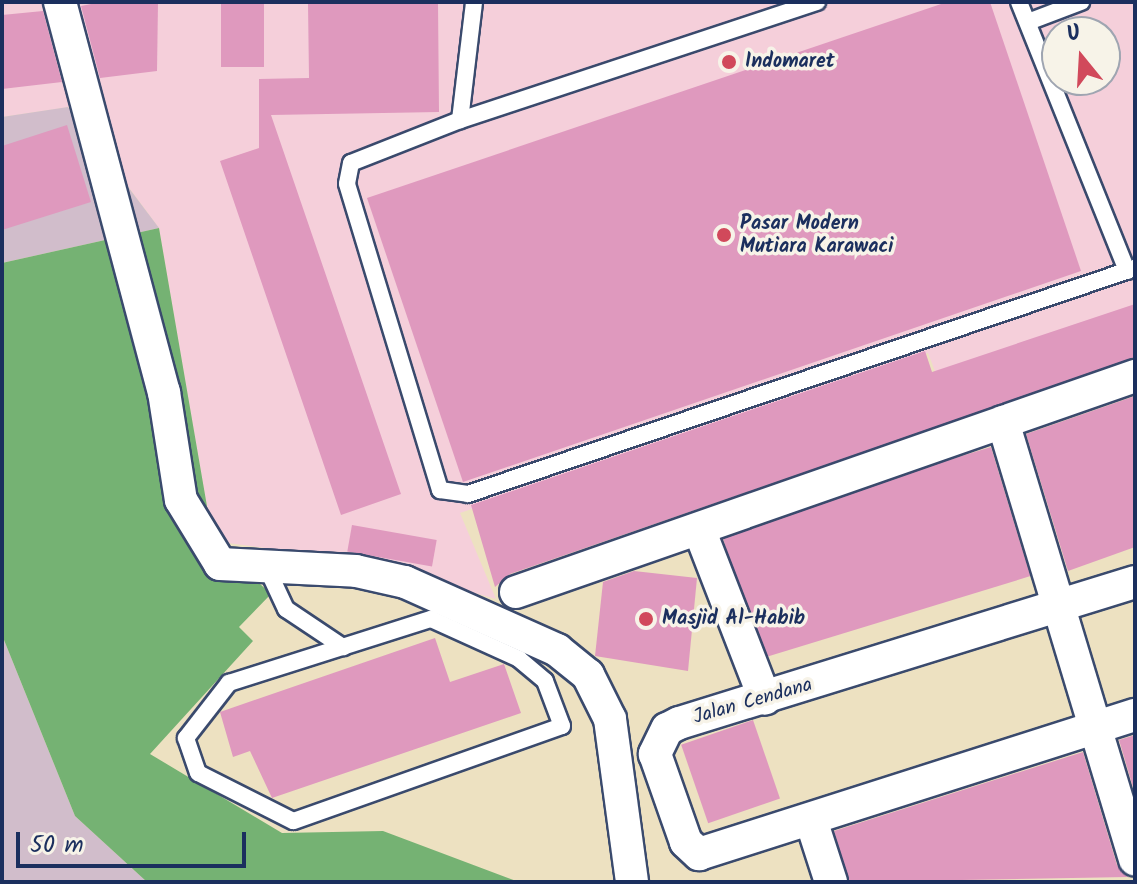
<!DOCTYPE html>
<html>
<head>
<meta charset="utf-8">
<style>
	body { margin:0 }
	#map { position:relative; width:1137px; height:884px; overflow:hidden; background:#ede1c1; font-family:Kalam,sans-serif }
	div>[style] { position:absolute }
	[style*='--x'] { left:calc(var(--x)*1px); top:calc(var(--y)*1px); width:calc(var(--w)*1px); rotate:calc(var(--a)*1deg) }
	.built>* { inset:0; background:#f5cfda }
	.industrial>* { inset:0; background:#d1bdcb }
	.forest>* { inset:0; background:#75b273 }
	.building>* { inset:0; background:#df99be; transform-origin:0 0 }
	.roads { filter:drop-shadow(2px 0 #3a4a6d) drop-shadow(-2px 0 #3a4a6d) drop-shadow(0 2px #3a4a6d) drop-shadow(0 -2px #3a4a6d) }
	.lane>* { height:16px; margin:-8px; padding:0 8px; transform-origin:8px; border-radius:8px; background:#fff }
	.street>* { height:32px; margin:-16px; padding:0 16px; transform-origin:16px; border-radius:16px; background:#fff }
	.dots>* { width:22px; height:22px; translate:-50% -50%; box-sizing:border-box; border:4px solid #f7f3e8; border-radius:50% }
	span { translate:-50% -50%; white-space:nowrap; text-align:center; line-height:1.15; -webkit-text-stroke:7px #f7f3e8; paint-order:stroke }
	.poi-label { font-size:20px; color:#1b2f5e; font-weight:700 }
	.left { translate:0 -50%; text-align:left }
	.street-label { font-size:20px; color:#1b2f5e }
	.frame { position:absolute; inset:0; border:4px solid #1b2f5e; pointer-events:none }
	.north { position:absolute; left:1041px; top:16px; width:80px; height:80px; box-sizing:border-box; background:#f7f3e8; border:2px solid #9fa5b1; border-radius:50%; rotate:342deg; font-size:22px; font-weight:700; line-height:32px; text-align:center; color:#1b2f5e }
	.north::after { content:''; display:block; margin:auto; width:28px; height:36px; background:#d1495b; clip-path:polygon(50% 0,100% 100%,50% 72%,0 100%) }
	.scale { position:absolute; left:16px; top:832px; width:230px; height:36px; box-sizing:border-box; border:4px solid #1b2f5e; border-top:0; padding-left:10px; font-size:24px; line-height:28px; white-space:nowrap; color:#1b2f5e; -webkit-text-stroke:6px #f7f3e8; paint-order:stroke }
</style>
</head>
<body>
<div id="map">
	<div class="built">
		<div style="clip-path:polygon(evenodd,2px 2px,1135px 2px,1135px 369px,957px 428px,928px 353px,460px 513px,496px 599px,356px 560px,213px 541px,159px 228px,69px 107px,2px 117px,2px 2px,1057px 32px,1105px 32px,1105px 80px,1057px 80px,1057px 32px)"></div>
	</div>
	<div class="industrial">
		<div style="clip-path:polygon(68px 107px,159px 228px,2px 263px,2px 117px)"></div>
		<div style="clip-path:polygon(2px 635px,75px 816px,147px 882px,2px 882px)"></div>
	</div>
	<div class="forest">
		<div style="clip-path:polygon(159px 228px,213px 541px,271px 594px,239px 627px,253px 641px,150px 754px,282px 833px,383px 831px,519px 882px,147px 882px,75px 816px,2px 635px,2px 263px)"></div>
	</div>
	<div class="building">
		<div style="clip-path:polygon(101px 2px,158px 2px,157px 71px,100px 78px,81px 6px)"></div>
		<div style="left:221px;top:2px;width:43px;height:65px"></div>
		<div style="clip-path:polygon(947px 2px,990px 2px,1081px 271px,463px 482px,367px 198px)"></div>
		<div style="clip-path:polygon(438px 3px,439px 112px,271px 115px,401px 494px,341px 515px,220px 161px,259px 148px,259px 79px,309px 78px,308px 4px)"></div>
		<div style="clip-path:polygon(43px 11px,62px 82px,2px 89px,2px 15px)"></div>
		<div style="clip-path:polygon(67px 125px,91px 202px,2px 230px,2px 146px)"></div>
		<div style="clip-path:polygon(1135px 304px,1135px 358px,510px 574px,495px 587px,471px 505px,925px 351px,932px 372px)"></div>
		<div style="clip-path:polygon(1135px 396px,1135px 547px,1068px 571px,1026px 434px)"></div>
		<div style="left:991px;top:447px;width:135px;height:283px;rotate:73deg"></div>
		<div style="left:352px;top:525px;width:86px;height:27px;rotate:10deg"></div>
		<div style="clip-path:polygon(634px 571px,697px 578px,688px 671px,595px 656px,603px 582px)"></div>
		<div style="clip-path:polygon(435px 638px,450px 682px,504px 664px,521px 713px,272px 798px,250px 751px,233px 757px,220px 712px)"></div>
		<div style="left:753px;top:720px;width:83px;height:76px;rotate:71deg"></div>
		<div style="clip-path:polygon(1135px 735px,1135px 794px,1119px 740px)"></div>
		<div style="clip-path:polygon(1083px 752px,1117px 865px,1128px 877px,849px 882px,834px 831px)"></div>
	</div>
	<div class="roads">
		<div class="lane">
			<div style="--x:817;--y:2;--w:376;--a:161.7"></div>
			<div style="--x:460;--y:120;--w:117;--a:158.5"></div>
			<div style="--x:351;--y:163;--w:21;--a:101"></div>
			<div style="--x:347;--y:184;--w:320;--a:73.1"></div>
			<div style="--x:440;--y:490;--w:28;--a:8"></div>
			<div style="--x:468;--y:494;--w:704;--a:-18.72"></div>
			<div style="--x:1019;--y:2;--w:290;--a:68.1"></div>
			<div style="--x:1028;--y:22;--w:57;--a:-20.7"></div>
			<div style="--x:460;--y:120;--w:119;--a:-83.2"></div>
			<div style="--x:265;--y:564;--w:50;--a:65"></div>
			<div style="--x:286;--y:609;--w:69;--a:33.7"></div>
			<div style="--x:431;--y:619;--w:97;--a:24.4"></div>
			<div style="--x:519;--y:659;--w:34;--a:40"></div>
			<div style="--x:545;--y:681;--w:48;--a:69.3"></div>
			<div style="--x:562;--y:726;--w:285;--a:160.5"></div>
			<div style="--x:293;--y:821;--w:106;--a:-153.2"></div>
			<div style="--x:198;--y:773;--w:37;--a:-109"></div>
			<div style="--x:186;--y:738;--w:70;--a:-52"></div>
			<div style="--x:229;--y:683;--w:212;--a:-17.6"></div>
		</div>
		<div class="street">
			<div style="--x:60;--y:2;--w:404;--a:75.1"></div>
			<div style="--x:164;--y:392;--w:109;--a:81.1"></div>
			<div style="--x:181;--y:500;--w:75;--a:58.6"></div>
			<div style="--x:220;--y:564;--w:136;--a:2.9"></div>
			<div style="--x:356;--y:571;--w:50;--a:12.7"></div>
			<div style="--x:405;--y:582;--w:167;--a:24.1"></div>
			<div style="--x:557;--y:650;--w:40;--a:39"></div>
			<div style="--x:588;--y:675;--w:49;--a:63.4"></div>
			<div style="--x:610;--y:719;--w:164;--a:82.3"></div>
			<div style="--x:1003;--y:422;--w:457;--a:73.2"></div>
			<div style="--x:699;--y:529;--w:182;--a:68.8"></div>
			<div style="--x:1135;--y:582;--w:477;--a:162.8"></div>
			<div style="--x:679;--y:723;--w:13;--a:153"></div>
			<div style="--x:667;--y:729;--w:28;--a:116"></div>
			<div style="--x:655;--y:754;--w:93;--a:70.6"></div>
			<div style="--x:686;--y:842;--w:18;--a:43"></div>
			<div style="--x:699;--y:854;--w:458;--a:-17.7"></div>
			<div style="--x:516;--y:592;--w:656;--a:-19.24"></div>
			<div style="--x:812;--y:823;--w:62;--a:72.1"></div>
		</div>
	</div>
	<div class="dots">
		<div style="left:729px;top:62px;background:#d1495b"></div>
		<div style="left:724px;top:235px;background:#d1495b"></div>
		<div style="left:646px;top:619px;background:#d1495b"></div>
	</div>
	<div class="poi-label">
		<span class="left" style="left:745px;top:62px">Indomaret</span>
		<span class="left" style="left:740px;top:236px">Pasar Modern<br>Mutiara Karawaci</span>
		<span class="left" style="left:662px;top:619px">Masjid Al-Habib</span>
	</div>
	<div class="street-label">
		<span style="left:753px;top:702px;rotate:-16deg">Jalan Cendana</span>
	</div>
	<div class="frame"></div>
	<div class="north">U</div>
	<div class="scale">50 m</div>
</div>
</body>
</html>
